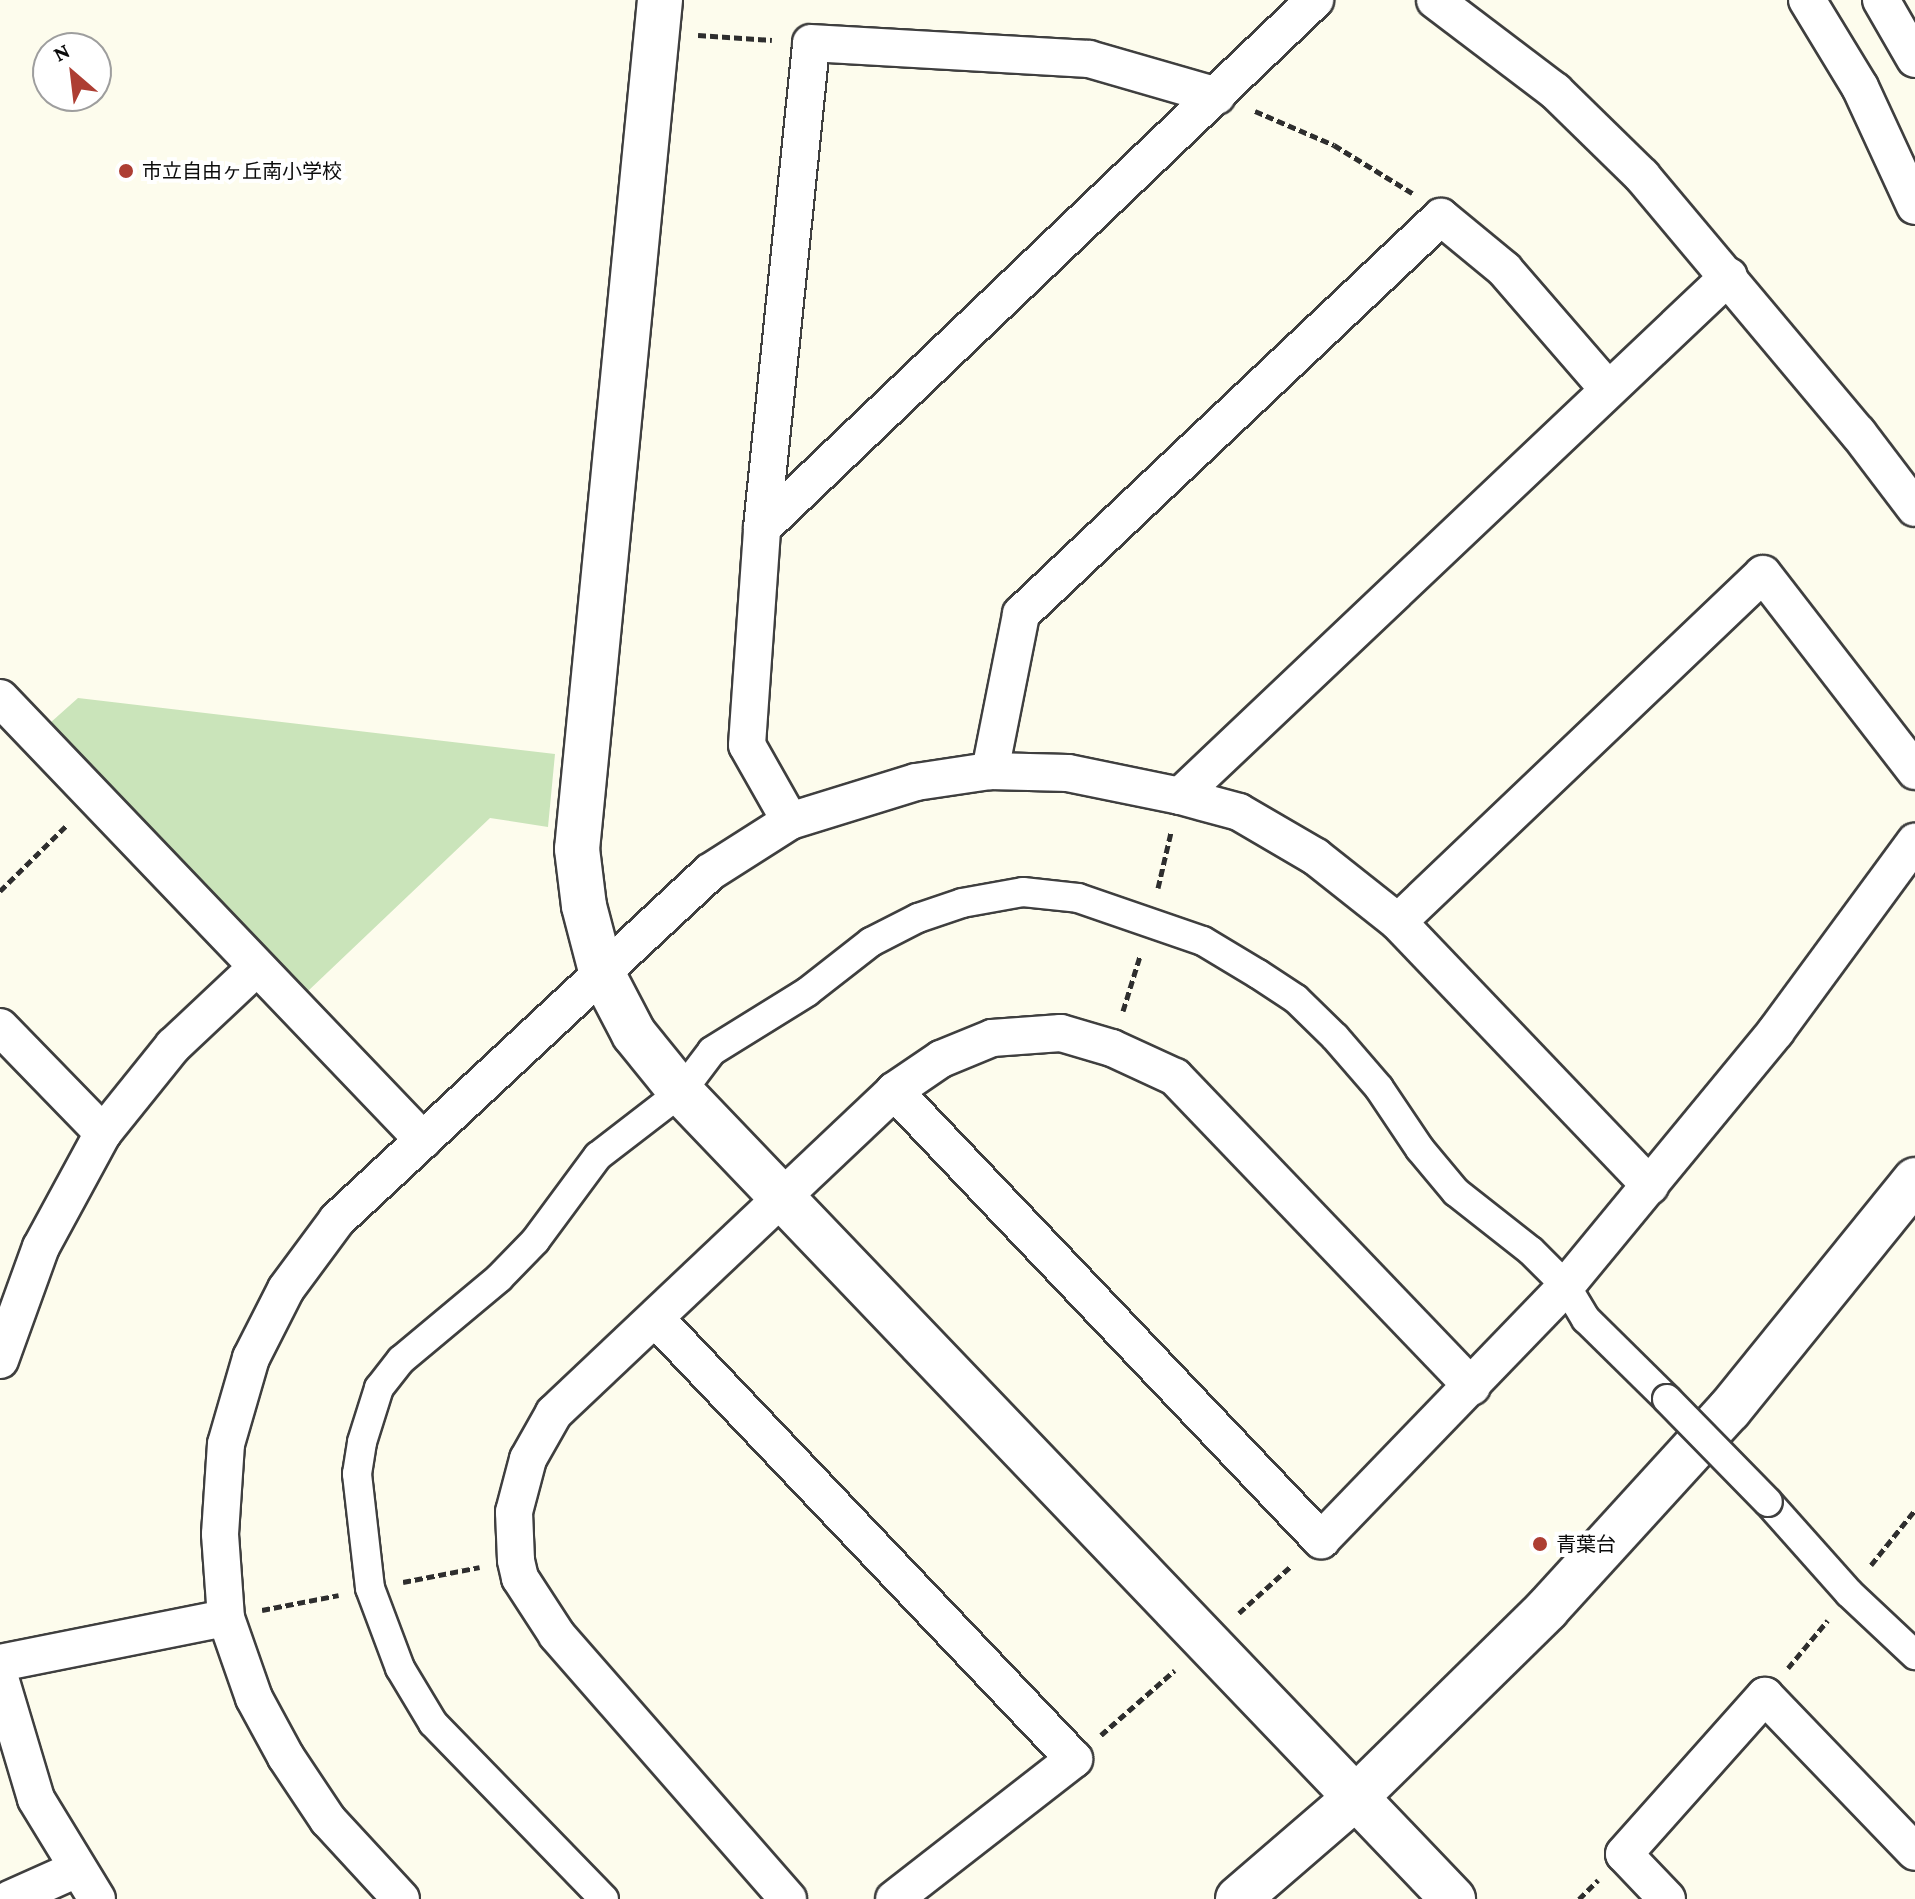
<!DOCTYPE html>
<html>
<head>
<meta charset="utf-8">
<style>
	body { margin:0 }
	#map { position:relative; width:1915px; height:1899px; overflow:hidden; background:#fdfced; font-family:"Crimson Pro","Noto Sans JP",serif }
	div>[style] { position:absolute }
	[style*='--x'] { left:calc(var(--x)*1px); top:calc(var(--y)*1px); width:calc(var(--w)*1px); rotate:calc(var(--a)*1deg) }
	.green>* { inset:0; background:#cae4ba }
	.path>* { height:5px; margin-top:-2.5px; transform-origin:0; background:repeating-linear-gradient(90deg,#2e2e2e 0 8px,transparent 0 12px) }
	.roads { filter:drop-shadow(2px 0 #3f3f3f) drop-shadow(-2px 0 #3f3f3f) drop-shadow(0 2px #3f3f3f) drop-shadow(0 -2px #3f3f3f) }
	.pedestrian>* { height:28px; margin:-14px; padding:0 14px; transform-origin:14px; border-radius:14px; background:#fff }
	.minor>* { height:36px; margin:-18px; padding:0 18px; transform-origin:18px; border-radius:18px; background:#fff }
	.tertiary>* { height:44px; margin:-22px; padding:0 22px; transform-origin:22px; border-radius:22px; background:#fff }
	.bridges { filter:drop-shadow(2px 0 #3f3f3f) drop-shadow(-2px 0 #3f3f3f) drop-shadow(0 2px #3f3f3f) drop-shadow(0 -2px #3f3f3f) }
	.pedestrian-bridge>* { height:28px; margin:-14px; padding:0 14px; transform-origin:14px; border-radius:14px; background:#fff }
	.dots>* { width:22px; height:22px; translate:-50% -50%; box-sizing:border-box; border:4px solid #fff; border-radius:50% }
	span { translate:-50% -50%; white-space:nowrap; text-align:center; line-height:1.15; -webkit-text-stroke:8px #fff; paint-order:stroke }
	.poi-label { font-size:20px; color:#0c0c0c }
	.left { translate:0 -50%; text-align:left }
	.north { position:absolute; left:32px; top:32px; width:80px; height:80px; box-sizing:border-box; background:#fff; border:2px solid #9e9e9e; border-radius:50%; rotate:332deg; font-size:22px; font-weight:700; line-height:32px; text-align:center; color:#0c0c0c }
	.north::after { content:''; display:block; margin:auto; width:28px; height:36px; background:#ad3e33; clip-path:polygon(50% 0,100% 100%,50% 72%,0 100%) }
</style>
</head>
<body>
<div id="map">
	<div class="green">
		<div style="clip-path:polygon(78px 698px,555px 754px,548px 827px,490px 818px,308px 991px,50px 723px)"></div>
	</div>
	<div class="path">
		<div style="--x:698;--y:35;--w:74;--a:3.9"></div>
		<div style="--x:1255;--y:111;--w:86;--a:23.3"></div>
		<div style="--x:1334;--y:145;--w:92;--a:31.6"></div>
		<div style="--x:1158;--y:888;--w:57;--a:-76.9"></div>
		<div style="--x:0;--y:891;--w:95;--a:-44.6"></div>
		<div style="--x:1123;--y:1011;--w:58;--a:-72.8"></div>
		<div style="--x:1871;--y:1565;--w:70;--a:-51.3"></div>
		<div style="--x:403;--y:1582;--w:78;--a:-11"></div>
		<div style="--x:262;--y:1610;--w:78;--a:-11"></div>
		<div style="--x:1239;--y:1613;--w:70;--a:-42.1"></div>
		<div style="--x:1788;--y:1668;--w:62;--a:-50.2"></div>
		<div style="--x:1101;--y:1735;--w:98;--a:-41.3"></div>
		<div style="--x:1579;--y:1899;--w:27;--a:-45"></div>
	</div>
	<div class="roads">
		<div class="pedestrian">
			<div style="--x:1768;--y:1502;--w:122;--a:48.3"></div>
			<div style="--x:1849;--y:1593;--w:91;--a:43.2"></div>
			<div style="--x:604;--y:1899;--w:245;--a:-134.2"></div>
			<div style="--x:433;--y:1723;--w:64;--a:-121"></div>
			<div style="--x:400;--y:1668;--w:85;--a:-110.6"></div>
			<div style="--x:370;--y:1588;--w:115;--a:-96.5"></div>
			<div style="--x:357;--y:1474;--w:32;--a:-81"></div>
			<div style="--x:362;--y:1442;--w:57;--a:-72.5"></div>
			<div style="--x:379;--y:1388;--w:36;--a:-52"></div>
			<div style="--x:401;--y:1360;--w:128;--a:-39.9"></div>
			<div style="--x:499;--y:1278;--w:52;--a:-45.8"></div>
			<div style="--x:535;--y:1241;--w:106;--a:-53.5"></div>
			<div style="--x:598;--y:1156;--w:105;--a:-37.6"></div>
			<div style="--x:681;--y:1092;--w:51;--a:-52.9"></div>
			<div style="--x:712;--y:1051;--w:112;--a:-31.8"></div>
			<div style="--x:807;--y:992;--w:81;--a:-38"></div>
			<div style="--x:871;--y:942;--w:53;--a:-27.1"></div>
			<div style="--x:918;--y:918;--w:46;--a:-18.8"></div>
			<div style="--x:962;--y:903;--w:62;--a:-10.2"></div>
			<div style="--x:1023;--y:892;--w:55;--a:6.2"></div>
			<div style="--x:1078;--y:898;--w:132;--a:19"></div>
			<div style="--x:1203;--y:941;--w:64;--a:31"></div>
			<div style="--x:1258;--y:974;--w:45;--a:33.3"></div>
			<div style="--x:1296;--y:999;--w:54;--a:44.3"></div>
			<div style="--x:1335;--y:1037;--w:67;--a:49.2"></div>
			<div style="--x:1379;--y:1088;--w:73;--a:56.1"></div>
			<div style="--x:1420;--y:1149;--w:56;--a:50.1"></div>
			<div style="--x:1456;--y:1192;--w:95;--a:38.2"></div>
			<div style="--x:1531;--y:1251;--w:49;--a:45"></div>
			<div style="--x:1566;--y:1286;--w:39;--a:59"></div>
			<div style="--x:1586;--y:1319;--w:114;--a:44.6"></div>
		</div>
		<div class="minor">
			<div style="--x:1435;--y:0;--w:151;--a:37.2"></div>
			<div style="--x:1555;--y:91;--w:122;--a:44.3"></div>
			<div style="--x:1642;--y:176;--w:336;--a:50"></div>
			<div style="--x:1858;--y:433;--w:94;--a:52.8"></div>
			<div style="--x:1807;--y:0;--w:102;--a:58.7"></div>
			<div style="--x:1860;--y:87;--w:131;--a:65.2"></div>
			<div style="--x:1881;--y:0;--w:68;--a:60"></div>
			<div style="--x:762;--y:528;--w:487;--a:-84.2"></div>
			<div style="--x:811;--y:43;--w:278;--a:3.3"></div>
			<div style="--x:1089;--y:59;--w:133;--a:16.1"></div>
			<div style="--x:0;--y:698;--w:612;--a:46.26"></div>
			<div style="--x:990;--y:771;--w:160;--a:-78.8"></div>
			<div style="--x:1021;--y:614;--w:578;--a:-43.39"></div>
			<div style="--x:1441;--y:217;--w:82;--a:39.5"></div>
			<div style="--x:1504;--y:269;--w:159;--a:49.1"></div>
			<div style="--x:1180;--y:796;--w:756;--a:-43.45"></div>
			<div style="--x:790;--y:821;--w:87;--a:-119.5"></div>
			<div style="--x:747;--y:745;--w:218;--a:-86"></div>
			<div style="--x:762;--y:528;--w:765;--a:-43.68"></div>
			<div style="--x:1398;--y:922;--w:504;--a:-43.63"></div>
			<div style="--x:1763;--y:574;--w:249;--a:52.3"></div>
			<div style="--x:0;--y:1027;--w:148;--a:45.8"></div>
			<div style="--x:894;--y:1091;--w:620;--a:46.44"></div>
			<div style="--x:1321;--y:1540;--w:353;--a:-46"></div>
			<div style="--x:1566;--y:1286;--w:330;--a:-50.5"></div>
			<div style="--x:1776;--y:1031;--w:235;--a:-53.7"></div>
			<div style="--x:656;--y:1319;--w:607;--a:46.47"></div>
			<div style="--x:1074;--y:1759;--w:228;--a:142.1"></div>
			<div style="--x:0;--y:1360;--w:120;--a:-70.1"></div>
			<div style="--x:41;--y:1247;--w:130;--a:-61.5"></div>
			<div style="--x:103;--y:1133;--w:112;--a:-51.2"></div>
			<div style="--x:173;--y:1046;--w:115;--a:-43.2"></div>
			<div style="--x:0;--y:1663;--w:230;--a:-11.3"></div>
			<div style="--x:0;--y:1678;--w:126;--a:73.4"></div>
			<div style="--x:36;--y:1799;--w:117;--a:58.6"></div>
			<div style="--x:10;--y:1899;--w:73;--a:-24.1"></div>
			<div style="--x:401;--y:1899;--w:108;--a:-132.7"></div>
			<div style="--x:328;--y:1820;--w:76;--a:-123.7"></div>
			<div style="--x:286;--y:1757;--w:67;--a:-118.5"></div>
			<div style="--x:254;--y:1698;--w:85;--a:-109.3"></div>
			<div style="--x:226;--y:1618;--w:84;--a:-94.1"></div>
			<div style="--x:220;--y:1534;--w:90;--a:-86.2"></div>
			<div style="--x:226;--y:1444;--w:90;--a:-73.8"></div>
			<div style="--x:251;--y:1358;--w:77;--a:-63.1"></div>
			<div style="--x:286;--y:1289;--w:86;--a:-53.5"></div>
			<div style="--x:337;--y:1220;--w:510;--a:-43.01"></div>
			<div style="--x:710;--y:872;--w:95;--a:-32.5"></div>
			<div style="--x:790;--y:821;--w:132;--a:-17.2"></div>
			<div style="--x:916;--y:782;--w:75;--a:-8.5"></div>
			<div style="--x:990;--y:771;--w:78;--a:1.5"></div>
			<div style="--x:1068;--y:773;--w:114;--a:11.6"></div>
			<div style="--x:1180;--y:796;--w:61;--a:15.2"></div>
			<div style="--x:1239;--y:812;--w:89;--a:30.3"></div>
			<div style="--x:1316;--y:857;--w:105;--a:38.4"></div>
			<div style="--x:1398;--y:922;--w:365;--a:46.3"></div>
			<div style="--x:788;--y:1899;--w:351;--a:-131.2"></div>
			<div style="--x:557;--y:1635;--w:68;--a:-123"></div>
			<div style="--x:520;--y:1578;--w:18;--a:-103"></div>
			<div style="--x:516;--y:1560;--w:48;--a:-92.4"></div>
			<div style="--x:514;--y:1512;--w:55;--a:-75.2"></div>
			<div style="--x:528;--y:1459;--w:53;--a:-60.5"></div>
			<div style="--x:554;--y:1413;--w:468;--a:-43.4"></div>
			<div style="--x:894;--y:1091;--w:57;--a:-34.2"></div>
			<div style="--x:941;--y:1059;--w:55;--a:-22.4"></div>
			<div style="--x:992;--y:1038;--w:69;--a:-4.1"></div>
			<div style="--x:1061;--y:1033;--w:53;--a:16.4"></div>
			<div style="--x:1112;--y:1048;--w:69;--a:24.7"></div>
			<div style="--x:1175;--y:1077;--w:429;--a:46.2"></div>
			<div style="--x:1667;--y:1899;--w:62;--a:-133.7"></div>
			<div style="--x:1624;--y:1854;--w:212;--a:-48.3"></div>
			<div style="--x:1765;--y:1696;--w:216;--a:46.1"></div>
		</div>
		<div class="tertiary">
			<div style="--x:660;--y:0;--w:853;--a:95.58"></div>
			<div style="--x:577;--y:849;--w:57;--a:83"></div>
			<div style="--x:584;--y:906;--w:67;--a:75.3"></div>
			<div style="--x:601;--y:971;--w:71;--a:62.4"></div>
			<div style="--x:634;--y:1034;--w:75;--a:51"></div>
			<div style="--x:681;--y:1092;--w:1117;--a:46.27"></div>
			<div style="--x:1238;--y:1899;--w:156;--a:-40.8"></div>
			<div style="--x:1356;--y:1797;--w:268;--a:-44.5"></div>
			<div style="--x:1547;--y:1609;--w:270;--a:-47.6"></div>
			<div style="--x:1729;--y:1410;--w:296;--a:-51"></div>
		</div>
	</div>
	<div class="bridges">
		<div class="pedestrian-bridge">
			<div style="--x:1667;--y:1399;--w:144;--a:45.6"></div>
		</div>
	</div>
	<div class="dots">
		<div style="left:126px;top:171px;background:#ad3e33"></div>
		<div style="left:1540px;top:1544px;background:#ad3e33"></div>
	</div>
	<div class="poi-label">
		<span class="left" style="left:142px;top:171px">市立自由ヶ丘南小学校</span>
		<span class="left" style="left:1556px;top:1544px">青葉台</span>
	</div>
	<div class="north">N</div>
</div>
</body>
</html>
